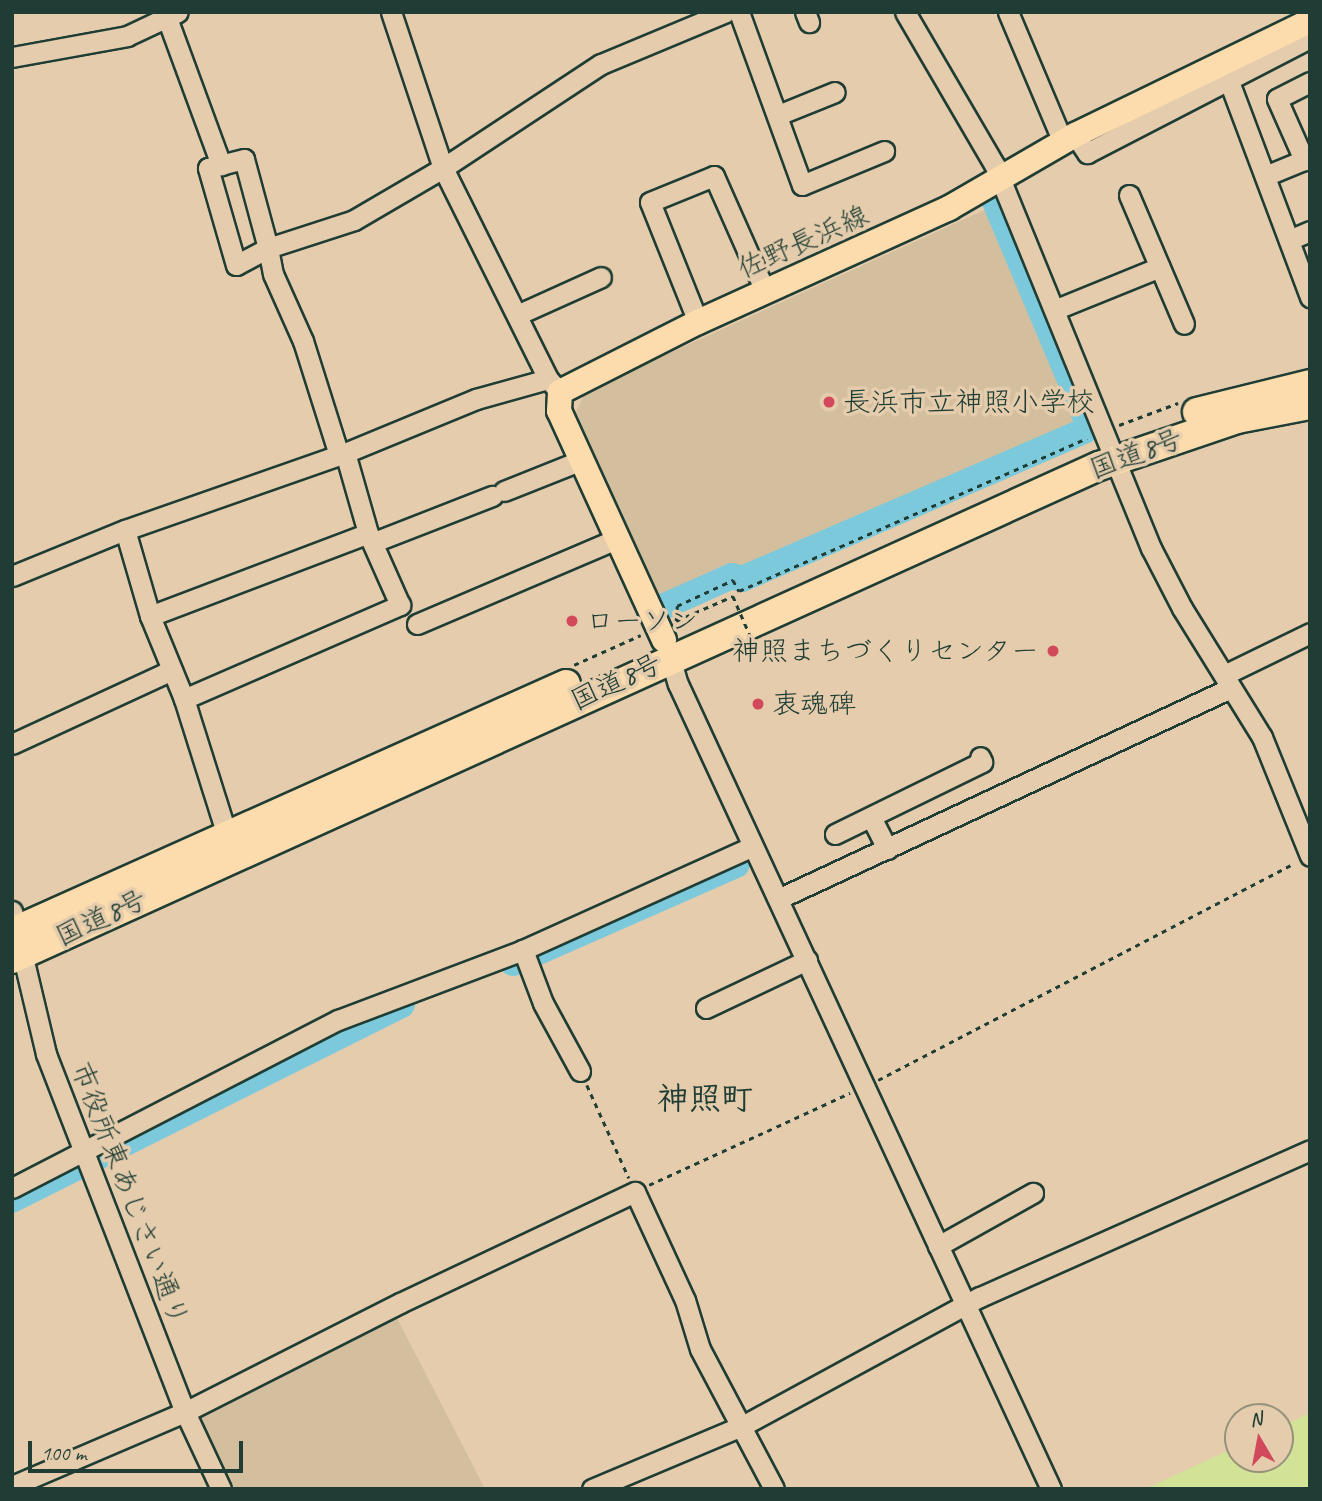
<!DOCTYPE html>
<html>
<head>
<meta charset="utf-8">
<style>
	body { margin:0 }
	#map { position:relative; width:1322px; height:1501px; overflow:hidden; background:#e4ccac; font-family:Caveat,"Klee One",sans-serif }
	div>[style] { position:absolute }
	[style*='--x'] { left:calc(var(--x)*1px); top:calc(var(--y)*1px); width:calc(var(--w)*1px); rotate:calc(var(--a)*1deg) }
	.built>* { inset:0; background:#d3bf9e }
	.green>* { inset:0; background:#d2e296 }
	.river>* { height:26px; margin:-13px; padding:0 13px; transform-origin:13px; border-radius:13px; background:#7dc9dc }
	.path>* { height:2.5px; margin-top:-1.25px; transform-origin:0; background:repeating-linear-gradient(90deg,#1f3d34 0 5px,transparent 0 10px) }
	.roads { filter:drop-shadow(2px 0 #1f3d34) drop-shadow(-2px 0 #1f3d34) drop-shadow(0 2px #1f3d34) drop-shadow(0 -2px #1f3d34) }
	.minor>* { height:19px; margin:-9.5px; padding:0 9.5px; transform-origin:9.5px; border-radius:9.5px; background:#e4ccac }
	.major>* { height:24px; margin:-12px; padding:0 12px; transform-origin:12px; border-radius:12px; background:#fcdcac }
	.highway>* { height:28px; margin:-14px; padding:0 14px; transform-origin:14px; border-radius:14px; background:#fcdcac }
	.path-bridge>* { height:2.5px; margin-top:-1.25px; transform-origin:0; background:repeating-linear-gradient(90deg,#1f3d34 0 5px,transparent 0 10px) }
	.dots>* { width:19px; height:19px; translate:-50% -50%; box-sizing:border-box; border:4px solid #e4ccac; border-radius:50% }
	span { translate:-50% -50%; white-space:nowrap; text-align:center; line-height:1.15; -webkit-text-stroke:7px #e4ccac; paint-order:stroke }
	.street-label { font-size:28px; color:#1f3d34 }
	.poi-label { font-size:28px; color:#1f3d34 }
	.left { translate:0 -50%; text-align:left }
	.right { translate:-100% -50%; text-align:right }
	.quarter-label { font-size:32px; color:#1f3d34; font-weight:700 }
	.frame { position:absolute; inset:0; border:14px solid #1f3d34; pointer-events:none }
	.north { position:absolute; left:1224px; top:1403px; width:70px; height:70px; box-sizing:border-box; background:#e4ccac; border:2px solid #95937c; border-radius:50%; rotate:350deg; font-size:19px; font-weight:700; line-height:28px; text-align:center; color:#1f3d34 }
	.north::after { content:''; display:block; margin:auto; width:24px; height:32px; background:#d1495b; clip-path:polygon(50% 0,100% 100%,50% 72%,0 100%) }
	.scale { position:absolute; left:28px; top:1441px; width:215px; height:32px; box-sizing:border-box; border:4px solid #1f3d34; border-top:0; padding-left:9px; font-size:21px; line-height:24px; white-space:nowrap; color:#1f3d34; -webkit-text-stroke:5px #e4ccac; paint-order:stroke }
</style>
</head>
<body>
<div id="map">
	<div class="built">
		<div style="clip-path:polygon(989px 208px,1085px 422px,1079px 429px,869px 521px,870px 527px,753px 578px,749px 572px,730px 572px,663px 604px,576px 412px,586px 391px)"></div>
		<div style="clip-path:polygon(397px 1318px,485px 1489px,228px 1489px,196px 1422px,203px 1413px)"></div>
	</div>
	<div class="green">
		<div style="clip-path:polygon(1310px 1413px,1310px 1489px,1145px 1489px,1238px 1446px,1238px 1459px,1280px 1459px,1280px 1427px)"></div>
	</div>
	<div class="river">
		<div style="--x:667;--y:605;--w:71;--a:-24"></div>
		<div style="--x:732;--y:576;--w:10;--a:17"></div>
		<div style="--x:742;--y:579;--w:373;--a:-23.4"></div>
		<div style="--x:1084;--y:431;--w:9;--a:-63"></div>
		<div style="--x:1088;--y:423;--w:240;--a:-112.8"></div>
		<div style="--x:513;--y:963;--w:244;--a:-23.7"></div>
		<div style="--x:12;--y:1200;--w:436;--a:-26.6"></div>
	</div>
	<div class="path">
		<div style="--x:1119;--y:425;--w:63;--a:-20.4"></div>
		<div style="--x:676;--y:621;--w:15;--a:-86"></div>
		<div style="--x:677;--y:606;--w:62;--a:-24.9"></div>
		<div style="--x:733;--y:580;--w:13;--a:61"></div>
		<div style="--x:739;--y:591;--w:380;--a:-23.7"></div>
		<div style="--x:676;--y:621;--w:62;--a:-23.7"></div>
		<div style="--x:574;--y:665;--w:73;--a:-24.1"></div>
		<div style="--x:878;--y:1080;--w:469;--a:-27.5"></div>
		<div style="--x:587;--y:1085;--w:102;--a:65.7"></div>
		<div style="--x:649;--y:1185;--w:221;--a:-24.6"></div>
	</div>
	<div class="roads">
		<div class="minor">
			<div style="--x:391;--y:12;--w:164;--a:71.6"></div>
			<div style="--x:443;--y:168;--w:189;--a:-33.4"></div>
			<div style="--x:601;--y:64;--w:135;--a:-22.6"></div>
			<div style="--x:739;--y:12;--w:184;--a:70"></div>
			<div style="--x:802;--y:185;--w:89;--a:-22.5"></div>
			<div style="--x:805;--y:12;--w:11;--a:68"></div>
			<div style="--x:905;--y:12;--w:178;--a:59.7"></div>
			<div style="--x:995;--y:166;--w:413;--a:67.8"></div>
			<div style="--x:1151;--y:548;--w:68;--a:62.7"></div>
			<div style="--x:1182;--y:608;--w:152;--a:58.2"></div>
			<div style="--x:1262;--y:737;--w:128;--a:68"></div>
			<div style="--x:1008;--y:12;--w:141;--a:67.1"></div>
			<div style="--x:167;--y:18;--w:157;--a:69.8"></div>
			<div style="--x:12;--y:57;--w:117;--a:-10.3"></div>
			<div style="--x:127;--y:36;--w:56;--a:-25.2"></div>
			<div style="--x:1224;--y:68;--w:245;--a:69.4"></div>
			<div style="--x:1310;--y:82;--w:37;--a:153"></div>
			<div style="--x:1277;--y:99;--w:67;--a:66.1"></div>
			<div style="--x:1304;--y:160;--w:7;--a:-27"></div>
			<div style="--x:778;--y:115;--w:61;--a:-22"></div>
			<div style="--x:1075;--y:135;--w:22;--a:56"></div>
			<div style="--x:1087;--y:153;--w:251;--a:-27.3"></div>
			<div style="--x:1265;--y:176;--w:42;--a:-22.3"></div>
			<div style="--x:1129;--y:195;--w:140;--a:66.9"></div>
			<div style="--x:1289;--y:240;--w:23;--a:-23"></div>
			<div style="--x:1054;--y:310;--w:114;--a:-22.1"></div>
			<div style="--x:517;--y:315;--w:92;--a:-24.3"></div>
			<div style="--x:698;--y:322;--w:129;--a:-111.8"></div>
			<div style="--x:650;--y:202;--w:69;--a:-22.1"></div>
			<div style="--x:714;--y:176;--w:126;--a:66.1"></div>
			<div style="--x:339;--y:455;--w:120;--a:-107.5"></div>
			<div style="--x:303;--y:341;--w:73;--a:-114.1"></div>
			<div style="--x:273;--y:274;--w:26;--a:-101"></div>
			<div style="--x:268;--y:248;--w:92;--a:-105.1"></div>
			<div style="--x:244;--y:159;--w:37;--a:166"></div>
			<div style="--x:208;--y:168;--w:101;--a:73.9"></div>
			<div style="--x:236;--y:265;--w:36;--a:-28"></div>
			<div style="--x:268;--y:248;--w:90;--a:-18"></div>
			<div style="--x:354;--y:220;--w:103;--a:-30.3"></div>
			<div style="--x:443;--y:168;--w:236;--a:63.5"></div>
			<div style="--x:548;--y:379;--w:18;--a:47"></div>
			<div style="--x:504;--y:491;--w:84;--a:-21.7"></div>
			<div style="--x:125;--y:530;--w:90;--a:73.8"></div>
			<div style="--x:150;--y:616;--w:90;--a:67.7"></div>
			<div style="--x:184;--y:699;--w:236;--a:-23.5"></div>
			<div style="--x:400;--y:605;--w:79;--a:-114"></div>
			<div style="--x:368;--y:533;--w:83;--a:-106"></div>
			<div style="--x:374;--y:542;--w:127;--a:-21.3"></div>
			<div style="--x:12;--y:576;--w:122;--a:-22.2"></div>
			<div style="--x:125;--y:530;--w:233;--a:-19.3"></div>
			<div style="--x:345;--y:453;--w:142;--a:-22.4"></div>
			<div style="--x:476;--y:399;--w:75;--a:-15.5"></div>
			<div style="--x:150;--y:616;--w:233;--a:-20.8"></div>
			<div style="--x:417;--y:624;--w:220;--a:-23.1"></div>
			<div style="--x:668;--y:650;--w:35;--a:74"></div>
			<div style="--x:678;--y:684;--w:887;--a:65.14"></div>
			<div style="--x:1224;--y:675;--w:96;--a:-26"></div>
			<div style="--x:184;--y:699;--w:143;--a:72.5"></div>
			<div style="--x:12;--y:744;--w:176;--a:-24.8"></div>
			<div style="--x:871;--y:817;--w:36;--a:63"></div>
			<div style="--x:835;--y:834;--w:164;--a:-26.1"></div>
			<div style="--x:982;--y:762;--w:5;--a:-112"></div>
			<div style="--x:778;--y:899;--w:500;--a:-25"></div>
			<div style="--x:12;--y:911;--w:147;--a:76.6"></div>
			<div style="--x:46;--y:1054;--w:384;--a:68.8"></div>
			<div style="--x:185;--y:1412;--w:85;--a:64.9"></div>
			<div style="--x:706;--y:1008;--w:112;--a:-25.4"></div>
			<div style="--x:580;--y:1071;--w:77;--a:-118.6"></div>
			<div style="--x:543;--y:1003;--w:57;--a:-110.7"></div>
			<div style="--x:523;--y:950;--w:252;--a:-24.3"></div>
			<div style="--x:12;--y:1188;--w:367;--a:-27.3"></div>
			<div style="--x:338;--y:1020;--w:198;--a:-20.7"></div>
			<div style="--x:938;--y:1246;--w:109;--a:-29.2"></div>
			<div style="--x:12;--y:1486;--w:188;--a:-23.2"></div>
			<div style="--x:185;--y:1412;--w:241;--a:-26.9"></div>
			<div style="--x:400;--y:1303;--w:260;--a:-25.3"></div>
			<div style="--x:635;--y:1192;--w:119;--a:65.2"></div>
			<div style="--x:685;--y:1300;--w:51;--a:73"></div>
			<div style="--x:700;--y:1349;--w:158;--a:62.1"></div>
			<div style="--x:592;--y:1489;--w:163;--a:-22.8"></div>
			<div style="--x:742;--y:1426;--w:271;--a:-28.5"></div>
			<div style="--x:980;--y:1297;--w:361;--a:-24"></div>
		</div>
		<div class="major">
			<div style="--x:664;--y:640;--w:252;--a:-114.6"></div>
			<div style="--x:559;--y:411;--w:19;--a:-87"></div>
			<div style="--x:560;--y:392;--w:155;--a:-26.9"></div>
			<div style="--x:698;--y:322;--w:276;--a:-24.4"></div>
			<div style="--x:949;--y:208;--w:146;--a:-30.1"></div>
			<div style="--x:1075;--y:135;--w:261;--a:-25.9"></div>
		</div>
		<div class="highway">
			<div style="--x:1197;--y:412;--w:116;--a:-13.9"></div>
			<div style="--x:12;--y:932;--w:607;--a:-24.12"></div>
			<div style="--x:12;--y:959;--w:1194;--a:-24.4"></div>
			<div style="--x:1099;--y:466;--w:146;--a:-18.8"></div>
			<div style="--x:1237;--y:419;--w:74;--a:-10.9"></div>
		</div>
	</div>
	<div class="path-bridge">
		<div style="--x:733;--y:596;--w:48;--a:66.6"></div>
	</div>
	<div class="dots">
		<div style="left:829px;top:402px;background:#d1495b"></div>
		<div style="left:572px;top:621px;background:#d1495b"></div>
		<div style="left:1053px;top:651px;background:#d1495b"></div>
		<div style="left:758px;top:704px;background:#d1495b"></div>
	</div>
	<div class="street-label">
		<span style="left:803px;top:242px;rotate:-24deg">佐野長浜線</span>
		<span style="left:1136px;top:454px;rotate:-20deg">国道8号</span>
		<span style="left:616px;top:682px;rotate:-25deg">国道8号</span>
		<span style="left:101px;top:918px;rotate:-25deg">国道8号</span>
		<span style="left:130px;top:1194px;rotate:69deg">市役所東あじさい通り</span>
	</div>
	<div class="poi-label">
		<span class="left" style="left:843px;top:402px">長浜市立神照小学校</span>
		<span class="left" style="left:586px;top:621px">ローソン</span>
		<span class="right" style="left:1039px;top:651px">神照まちづくりセンター</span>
		<span class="left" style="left:772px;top:704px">衷魂碑</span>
	</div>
	<div class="quarter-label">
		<span style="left:705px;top:1099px">神照町</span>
	</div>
	<div class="frame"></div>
	<div class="north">N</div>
	<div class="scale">100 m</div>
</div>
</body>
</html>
